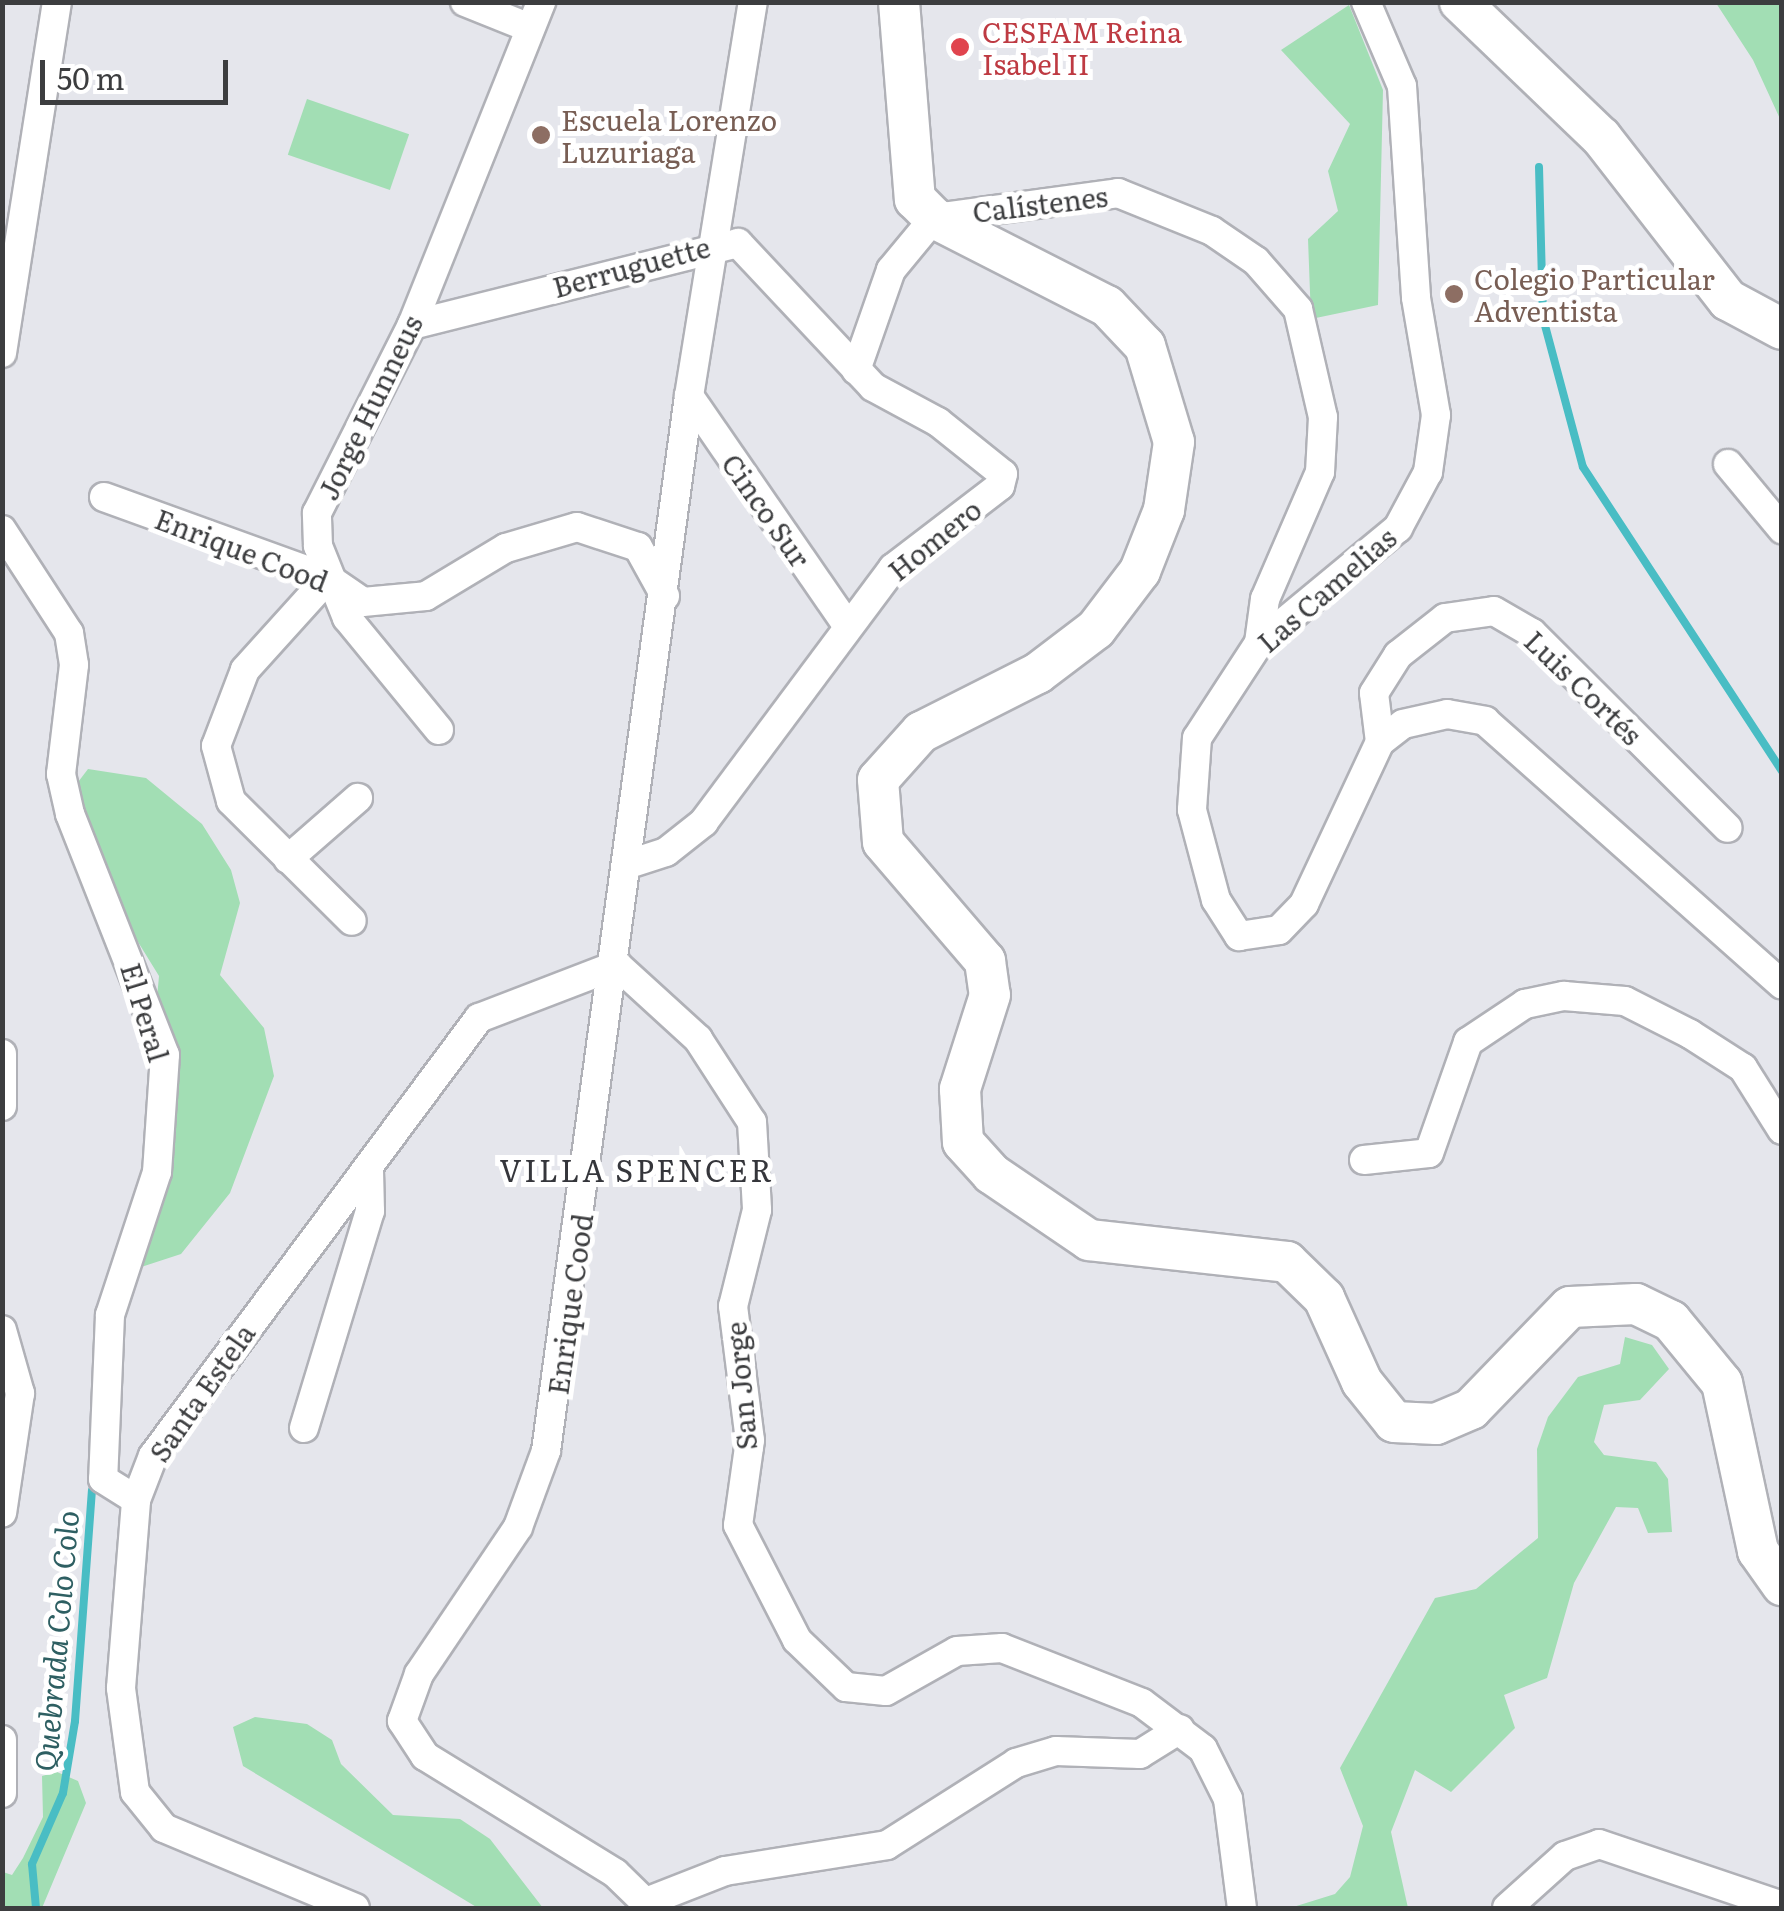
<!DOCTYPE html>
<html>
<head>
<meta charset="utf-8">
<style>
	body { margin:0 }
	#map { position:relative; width:1784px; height:1911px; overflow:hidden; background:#e5e6ec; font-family:Literata,serif }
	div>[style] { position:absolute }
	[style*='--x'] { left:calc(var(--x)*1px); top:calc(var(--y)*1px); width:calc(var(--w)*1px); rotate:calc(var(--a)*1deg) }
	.green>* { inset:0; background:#a2deb4; transform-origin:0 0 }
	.stream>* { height:8px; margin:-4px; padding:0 4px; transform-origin:4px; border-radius:4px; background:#49bdc4 }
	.roads { filter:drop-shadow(2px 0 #b0b1b7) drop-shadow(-2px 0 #b0b1b7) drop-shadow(0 2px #b0b1b7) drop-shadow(0 -2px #b0b1b7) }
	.street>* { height:28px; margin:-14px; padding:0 14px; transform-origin:14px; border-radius:14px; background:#fff }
	.secondary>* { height:40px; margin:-20px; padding:0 20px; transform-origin:20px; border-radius:20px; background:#fff }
	.dots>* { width:28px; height:28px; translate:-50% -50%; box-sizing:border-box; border:5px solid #fff; border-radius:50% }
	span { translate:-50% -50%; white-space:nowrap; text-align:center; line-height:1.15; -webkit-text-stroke:10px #fff; paint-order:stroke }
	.health-label { font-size:28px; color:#be3a42 }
	.left { translate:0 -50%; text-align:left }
	.education-label { font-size:28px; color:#785e54 }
	.street-label { font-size:28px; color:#3c3d3f }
	.neighbourhood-label { font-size:30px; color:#35363b; letter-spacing:2.5px }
	.water-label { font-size:30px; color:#2e5f62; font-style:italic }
	.frame { position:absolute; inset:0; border:5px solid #3c3d3f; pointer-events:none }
	.scale { position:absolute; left:40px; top:60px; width:188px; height:45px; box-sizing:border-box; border:5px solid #3c3d3f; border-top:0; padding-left:12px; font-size:30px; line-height:35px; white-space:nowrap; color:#3c3d3f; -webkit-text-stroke:8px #fff; paint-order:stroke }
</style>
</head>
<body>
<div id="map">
	<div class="green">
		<div style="clip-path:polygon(1716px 3px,1781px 3px,1781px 121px,1753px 60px)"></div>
		<div style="clip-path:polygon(1349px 5px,1383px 90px,1378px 305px,1311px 319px,1308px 239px,1338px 211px,1328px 171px,1350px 124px,1281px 50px)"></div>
		<div style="left:307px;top:99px;width:108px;height:59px;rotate:19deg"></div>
		<div style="clip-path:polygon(88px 769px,146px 778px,202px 824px,231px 870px,240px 903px,220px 975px,264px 1028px,274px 1076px,230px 1193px,181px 1254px,132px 1270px,159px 976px,114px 903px,69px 794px)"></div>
		<div style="clip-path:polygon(1625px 1337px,1652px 1345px,1669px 1369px,1640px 1400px,1604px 1405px,1594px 1442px,1604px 1455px,1656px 1462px,1668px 1479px,1672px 1532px,1648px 1533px,1638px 1508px,1616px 1507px,1574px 1583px,1547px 1678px,1504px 1695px,1515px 1728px,1451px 1792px,1415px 1770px,1391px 1832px,1408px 1908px,1290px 1908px,1335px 1894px,1350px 1877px,1363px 1826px,1340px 1768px,1435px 1598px,1476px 1589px,1538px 1538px,1537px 1449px,1548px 1417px,1578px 1377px,1620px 1364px)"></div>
		<div style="clip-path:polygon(255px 1717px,307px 1724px,332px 1740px,341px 1764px,393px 1815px,460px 1819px,490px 1839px,543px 1908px,478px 1908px,243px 1766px,233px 1727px)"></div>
		<div style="clip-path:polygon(57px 1772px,78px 1781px,86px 1803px,42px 1908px,3px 1908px,3px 1872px,12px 1875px,23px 1858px,43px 1817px,42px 1776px)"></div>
	</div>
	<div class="stream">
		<div style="--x:1539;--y:167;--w:151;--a:88.5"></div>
		<div style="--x:1543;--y:318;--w:154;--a:75"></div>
		<div style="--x:1583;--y:467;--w:363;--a:56.8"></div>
		<div style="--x:36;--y:1908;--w:44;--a:-95.2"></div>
		<div style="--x:32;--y:1864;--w:77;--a:-66.4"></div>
		<div style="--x:63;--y:1793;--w:73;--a:-80.5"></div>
		<div style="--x:75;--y:1721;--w:231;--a:-85.8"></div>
	</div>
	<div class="roads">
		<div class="street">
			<div style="--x:465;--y:2;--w:70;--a:21.8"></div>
			<div style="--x:1366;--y:2;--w:91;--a:66.8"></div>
			<div style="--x:1402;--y:86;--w:212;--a:86.2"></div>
			<div style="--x:1416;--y:298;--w:119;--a:80.3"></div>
			<div style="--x:1436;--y:415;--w:58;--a:98"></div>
			<div style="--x:1428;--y:472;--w:64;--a:118.2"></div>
			<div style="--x:1398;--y:528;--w:180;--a:140.4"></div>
			<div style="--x:1259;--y:643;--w:113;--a:123.1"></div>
			<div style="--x:1197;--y:738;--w:72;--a:94"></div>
			<div style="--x:1192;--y:810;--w:93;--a:75.1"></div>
			<div style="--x:1216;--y:900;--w:43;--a:57.4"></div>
			<div style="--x:1239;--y:936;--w:40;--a:-8.5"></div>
			<div style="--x:1279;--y:930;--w:36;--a:-46"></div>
			<div style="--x:1304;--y:904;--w:179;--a:-64.9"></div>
			<div style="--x:1380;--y:742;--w:29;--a:-38"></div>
			<div style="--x:1403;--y:724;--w:45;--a:-12.8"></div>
			<div style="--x:1447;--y:714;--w:39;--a:10"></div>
			<div style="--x:1485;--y:721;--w:397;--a:41.6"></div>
			<div style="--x:412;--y:325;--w:336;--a:-14.1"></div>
			<div style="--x:738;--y:243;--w:197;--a:46.8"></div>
			<div style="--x:873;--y:387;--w:74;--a:28.3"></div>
			<div style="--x:938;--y:422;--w:83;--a:38.7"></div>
			<div style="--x:1003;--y:474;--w:12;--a:104"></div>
			<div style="--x:1000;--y:486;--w:135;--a:142.5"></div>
			<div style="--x:893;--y:568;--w:317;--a:126.7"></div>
			<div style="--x:704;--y:822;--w:48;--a:141.7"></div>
			<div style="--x:666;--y:852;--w:39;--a:162"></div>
			<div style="--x:2;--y:353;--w:355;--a:-81.1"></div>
			<div style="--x:856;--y:370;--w:106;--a:-70.7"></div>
			<div style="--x:891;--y:270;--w:67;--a:-50.4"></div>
			<div style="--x:934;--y:218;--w:186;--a:-7.7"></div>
			<div style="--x:1118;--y:193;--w:101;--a:22"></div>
			<div style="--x:1212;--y:231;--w:53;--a:34.3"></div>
			<div style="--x:1256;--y:261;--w:64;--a:48.8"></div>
			<div style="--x:1298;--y:309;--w:111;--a:77"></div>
			<div style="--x:1323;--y:417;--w:55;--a:93.1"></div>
			<div style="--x:1320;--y:472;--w:138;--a:113.4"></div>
			<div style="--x:1265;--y:599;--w:44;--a:97.8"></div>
			<div style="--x:689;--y:396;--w:277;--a:55.4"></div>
			<div style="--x:1728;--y:464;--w:85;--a:50.3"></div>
			<div style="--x:104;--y:497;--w:238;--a:19.9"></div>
			<div style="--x:328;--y:578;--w:42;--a:34.4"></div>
			<div style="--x:363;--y:602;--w:63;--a:-5.4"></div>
			<div style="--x:426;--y:596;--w:93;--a:-31"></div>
			<div style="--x:506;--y:548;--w:74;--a:-16.5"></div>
			<div style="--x:577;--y:527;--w:64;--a:18.2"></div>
			<div style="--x:638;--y:547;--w:56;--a:61.1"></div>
			<div style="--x:2;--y:530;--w:123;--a:57"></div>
			<div style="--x:69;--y:633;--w:32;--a:81"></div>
			<div style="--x:74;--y:665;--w:110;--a:96.8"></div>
			<div style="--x:61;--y:774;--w:41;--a:77.3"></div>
			<div style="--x:70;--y:814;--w:259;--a:68.5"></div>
			<div style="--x:165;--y:1055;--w:117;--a:93.9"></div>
			<div style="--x:157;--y:1172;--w:151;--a:108.2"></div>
			<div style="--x:110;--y:1315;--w:164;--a:92.4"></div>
			<div style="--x:103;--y:1479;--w:39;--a:32"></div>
			<div style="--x:328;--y:578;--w:124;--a:132.1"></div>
			<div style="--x:245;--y:670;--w:81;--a:110.9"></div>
			<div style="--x:216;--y:746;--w:57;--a:74.7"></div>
			<div style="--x:231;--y:801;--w:170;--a:44.8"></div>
			<div style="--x:439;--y:730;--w:145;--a:-129.4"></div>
			<div style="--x:347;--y:618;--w:78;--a:-111.9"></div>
			<div style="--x:318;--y:546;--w:33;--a:-92"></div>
			<div style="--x:317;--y:513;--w:211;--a:-63.2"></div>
			<div style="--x:412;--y:325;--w:348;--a:-68.2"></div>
			<div style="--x:1380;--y:742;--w:49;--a:-97"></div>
			<div style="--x:1374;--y:693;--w:45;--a:-57.7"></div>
			<div style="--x:1398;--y:655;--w:60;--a:-38.2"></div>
			<div style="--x:1445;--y:618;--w:49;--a:-8.1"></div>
			<div style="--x:1494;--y:611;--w:44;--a:30.1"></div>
			<div style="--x:1532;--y:633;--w:276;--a:44.9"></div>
			<div style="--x:288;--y:859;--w:93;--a:-41.1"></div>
			<div style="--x:617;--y:965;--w:110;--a:42.4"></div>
			<div style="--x:698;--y:1039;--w:99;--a:57"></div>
			<div style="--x:752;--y:1122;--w:88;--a:86.7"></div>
			<div style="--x:757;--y:1210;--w:99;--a:104"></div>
			<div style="--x:733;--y:1306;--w:135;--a:82.8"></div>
			<div style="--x:750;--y:1440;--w:86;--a:98"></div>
			<div style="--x:738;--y:1525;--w:129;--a:62.8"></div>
			<div style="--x:797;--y:1640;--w:68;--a:43.8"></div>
			<div style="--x:846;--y:1687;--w:40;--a:5.7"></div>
			<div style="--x:886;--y:1691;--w:81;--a:-29.4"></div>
			<div style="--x:957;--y:1651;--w:45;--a:-3.8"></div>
			<div style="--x:1002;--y:1648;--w:150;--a:21.4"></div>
			<div style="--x:1142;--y:1703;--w:76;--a:37"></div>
			<div style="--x:1203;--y:1749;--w:56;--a:63.4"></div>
			<div style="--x:1228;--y:1799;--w:110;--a:82.7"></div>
			<div style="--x:2;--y:1054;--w:52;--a:90"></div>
			<div style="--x:1364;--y:1160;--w:65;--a:-6.1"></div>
			<div style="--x:1429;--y:1153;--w:118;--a:-70.6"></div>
			<div style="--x:1468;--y:1042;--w:69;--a:-33.7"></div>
			<div style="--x:1525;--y:1004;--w:40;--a:-12"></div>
			<div style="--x:1564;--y:996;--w:61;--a:4.7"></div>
			<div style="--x:1625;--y:1001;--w:73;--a:26.9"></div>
			<div style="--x:1690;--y:1034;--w:63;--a:32.7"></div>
			<div style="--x:1743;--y:1068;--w:73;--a:57.8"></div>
			<div style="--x:2;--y:1330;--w:66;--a:74.1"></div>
			<div style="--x:20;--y:1393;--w:121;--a:98.5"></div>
			<div style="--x:304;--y:1428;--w:227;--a:-73.1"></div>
			<div style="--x:370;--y:1211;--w:40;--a:-91.4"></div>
			<div style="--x:2;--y:1740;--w:53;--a:90"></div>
			<div style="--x:646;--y:1902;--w:85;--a:-21.4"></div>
			<div style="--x:725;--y:1871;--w:164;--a:-9.1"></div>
			<div style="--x:887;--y:1845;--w:153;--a:-32.4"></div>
			<div style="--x:1016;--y:1763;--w:42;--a:-16.7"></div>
			<div style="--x:1056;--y:1751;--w:84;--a:2"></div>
			<div style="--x:1140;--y:1754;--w:47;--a:-32"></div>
			<div style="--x:355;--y:1908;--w:207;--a:-157.3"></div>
			<div style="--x:164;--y:1828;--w:46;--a:-128.9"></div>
			<div style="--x:135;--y:1792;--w:105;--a:-97.7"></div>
			<div style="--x:121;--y:1688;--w:189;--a:-85.4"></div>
			<div style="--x:136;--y:1500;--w:47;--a:-68.9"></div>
			<div style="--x:153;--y:1456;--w:546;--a:-53.34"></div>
			<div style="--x:479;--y:1018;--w:148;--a:-21"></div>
			<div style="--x:651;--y:1908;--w:50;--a:-135.8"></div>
			<div style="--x:615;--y:1873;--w:223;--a:-148.4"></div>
			<div style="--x:425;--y:1756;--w:42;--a:-123.3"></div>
			<div style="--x:402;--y:1721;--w:50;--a:-70.1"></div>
			<div style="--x:419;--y:1674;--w:177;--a:-56"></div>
			<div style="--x:518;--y:1527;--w:81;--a:-69.8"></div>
			<div style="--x:546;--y:1451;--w:1065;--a:-82.28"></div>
			<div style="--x:689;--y:396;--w:399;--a:-80.8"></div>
			<div style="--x:1507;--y:1908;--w:78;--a:-41.9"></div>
			<div style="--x:1565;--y:1856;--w:36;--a:-19"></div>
			<div style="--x:1599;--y:1844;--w:193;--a:18.7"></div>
		</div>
		<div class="secondary">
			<div style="--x:899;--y:2;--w:198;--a:85.4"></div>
			<div style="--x:915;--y:199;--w:27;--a:45"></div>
			<div style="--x:934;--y:218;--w:194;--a:27"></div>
			<div style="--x:1107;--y:306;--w:55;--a:46.5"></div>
			<div style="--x:1145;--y:346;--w:100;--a:73.2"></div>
			<div style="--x:1174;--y:442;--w:69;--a:98.4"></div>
			<div style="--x:1164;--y:510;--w:66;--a:111.5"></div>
			<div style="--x:1140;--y:571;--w:73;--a:127.2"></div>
			<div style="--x:1096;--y:629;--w:73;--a:142.8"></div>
			<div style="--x:1038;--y:673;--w:131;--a:153.2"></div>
			<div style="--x:921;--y:732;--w:64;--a:131.9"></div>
			<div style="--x:878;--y:780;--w:62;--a:85.4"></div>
			<div style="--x:883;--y:842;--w:157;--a:49.4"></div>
			<div style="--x:985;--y:961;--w:34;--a:82"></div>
			<div style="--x:990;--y:995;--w:99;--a:107.7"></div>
			<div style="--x:960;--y:1089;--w:53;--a:86.8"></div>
			<div style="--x:963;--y:1142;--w:43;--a:47.8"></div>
			<div style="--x:992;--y:1174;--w:117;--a:34.2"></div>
			<div style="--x:1089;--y:1240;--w:199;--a:6.3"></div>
			<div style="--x:1287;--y:1262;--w:52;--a:44.2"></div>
			<div style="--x:1324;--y:1298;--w:92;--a:65.7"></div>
			<div style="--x:1362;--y:1382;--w:51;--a:51.3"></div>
			<div style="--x:1394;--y:1422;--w:42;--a:2.7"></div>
			<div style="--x:1436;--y:1424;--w:38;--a:-23"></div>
			<div style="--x:1471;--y:1409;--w:142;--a:-45.9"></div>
			<div style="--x:1570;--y:1307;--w:66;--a:-2.6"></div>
			<div style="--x:1636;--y:1304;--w:39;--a:26"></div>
			<div style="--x:1671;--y:1321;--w:80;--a:50.6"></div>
			<div style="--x:1722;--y:1383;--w:172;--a:77.9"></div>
			<div style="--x:1758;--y:1551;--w:42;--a:54.8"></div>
			<div style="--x:1460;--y:2;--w:195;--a:43.8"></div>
			<div style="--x:1601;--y:137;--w:207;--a:52.1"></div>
			<div style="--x:1728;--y:300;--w:61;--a:28.2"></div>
		</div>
	</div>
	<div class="dots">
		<div style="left:960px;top:47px;background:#e0444e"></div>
		<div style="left:541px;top:135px;background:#8d6e63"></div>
		<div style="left:1454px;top:294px;background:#8d6e63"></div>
	</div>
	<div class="health-label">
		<span class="left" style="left:982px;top:47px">CESFAM Reina<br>Isabel II</span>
	</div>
	<div class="education-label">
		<span class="left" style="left:561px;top:135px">Escuela Lorenzo<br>Luzuriaga</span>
		<span class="left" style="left:1474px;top:294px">Colegio Particular<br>Adventista</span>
	</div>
	<div class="street-label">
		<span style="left:1040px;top:203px;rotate:-7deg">Calístenes</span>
		<span style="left:631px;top:266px;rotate:-15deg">Berruguette</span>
		<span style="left:369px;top:407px;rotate:-64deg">Jorge Hunneus</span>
		<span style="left:767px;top:510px;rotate:55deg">Cinco Sur</span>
		<span style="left:934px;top:539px;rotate:-39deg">Homero</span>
		<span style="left:242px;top:549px;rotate:21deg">Enrique Cood</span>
		<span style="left:1326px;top:589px;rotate:-41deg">Las Camelias</span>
		<span style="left:1584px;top:687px;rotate:44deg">Luis Cortés</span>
		<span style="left:146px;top:1012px;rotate:73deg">El Peral</span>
		<span style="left:569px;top:1304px;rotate:-82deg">Enrique Cood</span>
		<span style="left:740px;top:1386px;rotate:-95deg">San Jorge</span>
		<span style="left:201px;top:1392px;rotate:-55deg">Santa Estela</span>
	</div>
	<div class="neighbourhood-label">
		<span style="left:637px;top:1169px">VILLA SPENCER</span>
	</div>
	<div class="water-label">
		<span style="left:55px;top:1641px;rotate:-85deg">Quebrada Colo Colo</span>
	</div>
	<div class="frame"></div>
	<div class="scale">50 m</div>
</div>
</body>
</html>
